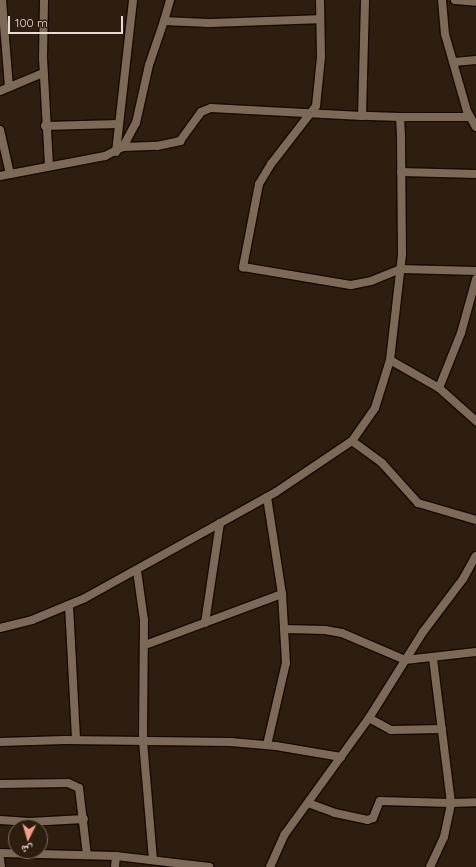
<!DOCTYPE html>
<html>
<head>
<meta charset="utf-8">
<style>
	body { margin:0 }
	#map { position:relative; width:476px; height:867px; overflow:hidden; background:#2e1e10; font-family:Quicksand,"Noto Naskh Arabic",sans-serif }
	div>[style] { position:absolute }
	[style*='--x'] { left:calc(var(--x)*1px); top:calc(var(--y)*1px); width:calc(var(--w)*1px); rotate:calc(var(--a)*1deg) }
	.roads { filter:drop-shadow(1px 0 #160800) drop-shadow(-1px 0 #160800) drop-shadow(0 1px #160800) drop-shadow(0 -1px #160800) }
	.minor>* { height:8px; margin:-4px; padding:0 4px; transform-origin:4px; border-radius:4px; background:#7c6958 }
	span { translate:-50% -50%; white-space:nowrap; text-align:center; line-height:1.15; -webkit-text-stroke:4px #2e1e10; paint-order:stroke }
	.north { position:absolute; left:8px; top:819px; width:40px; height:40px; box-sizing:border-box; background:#2e1e10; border:1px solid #786a5e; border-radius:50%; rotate:185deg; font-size:11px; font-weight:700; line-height:16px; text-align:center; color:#e7dcd3 }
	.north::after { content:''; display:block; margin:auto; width:14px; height:18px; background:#f49e86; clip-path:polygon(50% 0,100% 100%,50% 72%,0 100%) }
	.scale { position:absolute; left:8px; top:16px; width:115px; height:18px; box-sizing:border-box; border:2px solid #e7dcd3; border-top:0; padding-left:5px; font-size:12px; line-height:14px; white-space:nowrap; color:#e7dcd3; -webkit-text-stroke:3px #2e1e10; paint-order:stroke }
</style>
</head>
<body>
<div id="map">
	<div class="roads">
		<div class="minor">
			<div style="--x:2;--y:0;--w:87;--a:85.4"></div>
			<div style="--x:44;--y:0;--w:58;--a:91"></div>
			<div style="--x:43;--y:58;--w:108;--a:86.8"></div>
			<div style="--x:320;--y:0;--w:57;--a:89"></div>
			<div style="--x:321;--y:57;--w:49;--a:95.8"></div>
			<div style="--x:316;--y:106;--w:73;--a:127.8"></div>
			<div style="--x:271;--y:164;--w:23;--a:121"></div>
			<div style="--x:259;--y:184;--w:85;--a:100.9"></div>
			<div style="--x:243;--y:267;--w:109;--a:9.5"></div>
			<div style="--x:351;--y:285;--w:20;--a:-11"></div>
			<div style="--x:371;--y:281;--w:31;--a:-22"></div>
			<div style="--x:400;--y:269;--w:76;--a:1.5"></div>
			<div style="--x:442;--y:0;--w:34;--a:85"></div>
			<div style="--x:445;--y:34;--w:80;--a:74.1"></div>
			<div style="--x:467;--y:111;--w:18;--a:61"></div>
			<div style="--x:455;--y:0;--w:21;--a:5"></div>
			<div style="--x:164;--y:21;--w:22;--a:-74"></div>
			<div style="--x:454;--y:62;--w:22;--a:-5"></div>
			<div style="--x:0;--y:91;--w:47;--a:-22.7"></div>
			<div style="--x:400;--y:117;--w:70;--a:0"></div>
			<div style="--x:45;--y:126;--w:74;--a:-1.5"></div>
			<div style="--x:0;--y:130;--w:45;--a:77.2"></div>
			<div style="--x:123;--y:147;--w:34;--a:-2"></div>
			<div style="--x:157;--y:146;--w:24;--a:-12"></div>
			<div style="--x:180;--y:141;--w:36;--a:-54"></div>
			<div style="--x:201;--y:112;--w:11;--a:-22"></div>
			<div style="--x:211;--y:108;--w:151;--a:3"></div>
			<div style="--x:116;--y:152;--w:153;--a:-83.6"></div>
			<div style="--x:401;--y:172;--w:75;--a:1.5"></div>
			<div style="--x:0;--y:176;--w:107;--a:-10.8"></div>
			<div style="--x:105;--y:156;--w:20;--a:-27"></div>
			<div style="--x:123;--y:147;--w:27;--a:-62"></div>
			<div style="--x:136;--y:123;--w:59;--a:-77.4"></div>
			<div style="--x:149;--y:65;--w:46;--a:-71.2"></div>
			<div style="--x:164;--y:21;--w:44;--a:2.6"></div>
			<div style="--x:208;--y:23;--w:112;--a:-2"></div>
			<div style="--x:476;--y:279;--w:56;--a:105.5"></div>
			<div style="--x:461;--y:333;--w:59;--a:111.8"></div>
			<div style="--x:439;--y:388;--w:50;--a:41.7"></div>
			<div style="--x:390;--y:360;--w:56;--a:29.7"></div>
			<div style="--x:352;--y:441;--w:37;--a:36"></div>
			<div style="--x:382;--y:463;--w:54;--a:48"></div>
			<div style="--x:418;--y:503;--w:60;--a:16.3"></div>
			<div style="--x:137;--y:571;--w:49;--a:81.9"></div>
			<div style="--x:144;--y:620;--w:121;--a:90.5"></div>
			<div style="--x:143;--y:741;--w:118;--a:85.2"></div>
			<div style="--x:69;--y:605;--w:135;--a:87"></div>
			<div style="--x:205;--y:623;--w:101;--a:-81.5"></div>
			<div style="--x:0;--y:628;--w:33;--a:-14"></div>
			<div style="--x:32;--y:620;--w:57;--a:-22.5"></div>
			<div style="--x:85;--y:598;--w:218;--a:-29"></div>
			<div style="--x:276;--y:492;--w:92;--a:-33.9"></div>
			<div style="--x:352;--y:441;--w:40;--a:-55.1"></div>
			<div style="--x:375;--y:408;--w:50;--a:-72.6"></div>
			<div style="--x:390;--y:360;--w:107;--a:-83.5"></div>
			<div style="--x:402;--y:254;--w:118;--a:-90.5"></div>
			<div style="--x:401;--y:136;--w:19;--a:-93"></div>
			<div style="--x:400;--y:117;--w:38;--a:-178"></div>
			<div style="--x:362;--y:116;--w:116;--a:-88.5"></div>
			<div style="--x:285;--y:629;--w:40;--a:1.4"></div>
			<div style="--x:325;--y:630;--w:17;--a:10"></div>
			<div style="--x:342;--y:633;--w:69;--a:23.2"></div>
			<div style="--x:405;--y:660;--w:71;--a:-6.4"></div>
			<div style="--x:145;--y:645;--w:146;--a:-20.4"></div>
			<div style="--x:282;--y:594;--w:98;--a:-98.8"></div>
			<div style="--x:369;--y:718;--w:25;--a:29"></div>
			<div style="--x:391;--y:730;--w:51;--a:-1.1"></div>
			<div style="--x:0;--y:742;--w:65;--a:-1.8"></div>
			<div style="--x:65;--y:740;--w:166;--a:0.7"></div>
			<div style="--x:231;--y:742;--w:45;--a:5.1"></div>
			<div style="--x:276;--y:746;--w:66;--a:9.6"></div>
			<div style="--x:267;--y:745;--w:84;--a:-77"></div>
			<div style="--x:286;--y:663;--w:69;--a:-93.3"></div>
			<div style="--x:0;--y:784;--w:68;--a:-0.8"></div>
			<div style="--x:68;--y:783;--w:12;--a:24"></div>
			<div style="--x:79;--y:788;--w:67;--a:83.2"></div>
			<div style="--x:308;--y:803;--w:29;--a:20"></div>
			<div style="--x:335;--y:813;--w:33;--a:12"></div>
			<div style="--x:367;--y:820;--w:6;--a:-18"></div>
			<div style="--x:373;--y:818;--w:18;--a:-68"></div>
			<div style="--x:380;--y:801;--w:71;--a:1.6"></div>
			<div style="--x:451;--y:803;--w:146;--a:-97.1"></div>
			<div style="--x:0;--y:820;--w:29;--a:4"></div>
			<div style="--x:29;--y:822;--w:55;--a:-3.1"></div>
			<div style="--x:0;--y:853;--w:116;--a:1.5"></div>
			<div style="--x:0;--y:859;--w:8;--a:83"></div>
			<div style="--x:115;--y:867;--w:11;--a:-85"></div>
			<div style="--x:116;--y:856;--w:94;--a:6.7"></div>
			<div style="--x:270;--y:867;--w:36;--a:-66"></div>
			<div style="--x:285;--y:834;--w:143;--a:-54.1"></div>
			<div style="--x:369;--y:718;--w:102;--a:-57.9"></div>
			<div style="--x:423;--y:632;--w:66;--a:-53"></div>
			<div style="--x:463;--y:579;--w:26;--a:-61"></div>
			<div style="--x:430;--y:867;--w:33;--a:-65"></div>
			<div style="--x:444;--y:837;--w:35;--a:-78"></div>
			<div style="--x:451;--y:803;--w:25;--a:-2"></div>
		</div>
	</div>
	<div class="north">ش</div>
	<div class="scale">100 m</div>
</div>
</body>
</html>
